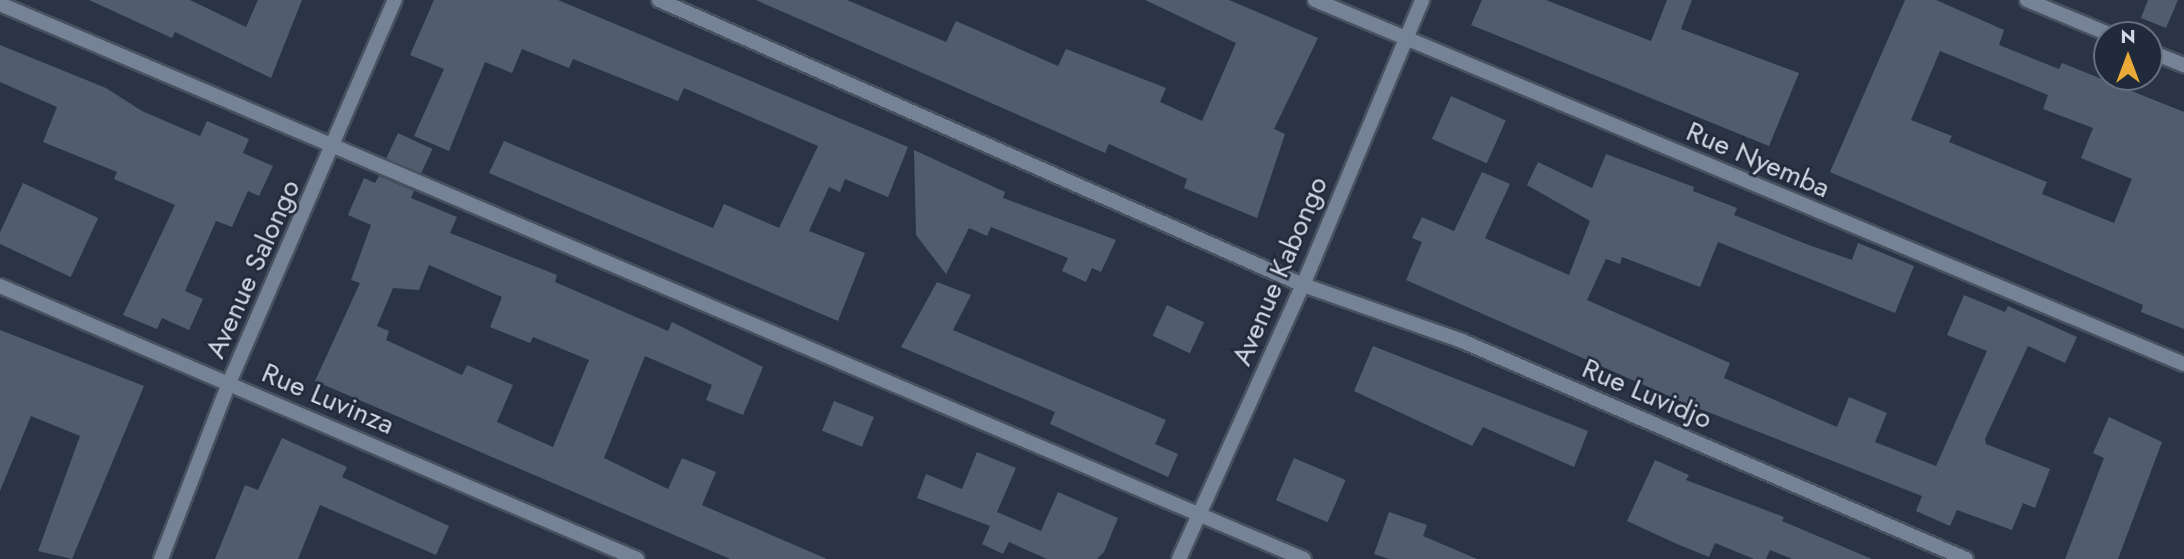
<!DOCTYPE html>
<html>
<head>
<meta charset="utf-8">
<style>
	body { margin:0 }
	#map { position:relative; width:2184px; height:559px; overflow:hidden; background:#2a3445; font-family:Jost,sans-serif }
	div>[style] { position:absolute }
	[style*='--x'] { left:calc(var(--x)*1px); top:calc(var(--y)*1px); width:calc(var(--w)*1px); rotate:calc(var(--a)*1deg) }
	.building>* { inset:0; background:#515d6f; transform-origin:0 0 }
	.roads { filter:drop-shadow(2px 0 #48515f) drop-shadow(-2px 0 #48515f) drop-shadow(0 2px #48515f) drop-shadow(0 -2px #48515f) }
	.minor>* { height:14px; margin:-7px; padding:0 7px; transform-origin:7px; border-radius:7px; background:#768396 }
	.tertiary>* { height:14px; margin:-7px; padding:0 7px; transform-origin:7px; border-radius:7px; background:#768396 }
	span { translate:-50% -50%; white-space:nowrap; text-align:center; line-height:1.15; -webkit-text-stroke:5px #202a3a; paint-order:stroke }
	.street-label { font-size:28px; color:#d2d8e3 }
	.north { position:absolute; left:2093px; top:21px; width:70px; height:70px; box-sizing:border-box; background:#202a3a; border:2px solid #67707e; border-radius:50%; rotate:0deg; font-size:19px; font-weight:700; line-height:28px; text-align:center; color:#d2d8e3 }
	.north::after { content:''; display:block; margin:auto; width:24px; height:32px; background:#e8ab37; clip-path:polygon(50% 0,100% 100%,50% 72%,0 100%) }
</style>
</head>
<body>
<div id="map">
	<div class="building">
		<div style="clip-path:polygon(89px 0,190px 0,246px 27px,258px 0,302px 0,271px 78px,175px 32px,172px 38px)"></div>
		<div style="clip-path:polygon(434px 0,558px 0,908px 147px,888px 197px,845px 179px,840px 192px,829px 187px,809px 231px,865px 253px,838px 321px,489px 173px,504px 141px,713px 228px,724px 204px,779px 228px,818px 146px,684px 88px,678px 101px,573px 59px,569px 68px,522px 49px,512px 73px,485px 62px,449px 151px,414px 136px,444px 69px,410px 55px)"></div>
		<div style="clip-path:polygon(756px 0,847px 0,946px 42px,956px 21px,1058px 66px,1066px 49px,1166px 88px,1160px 102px,1202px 121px,1236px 43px,1145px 0,1229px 0,1318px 38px,1274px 129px,1285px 134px,1257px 218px,1184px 188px,1187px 179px,1109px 144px,1105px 153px)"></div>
		<div style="clip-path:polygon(1482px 0,1546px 0,1651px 41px,1667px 0,1692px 0,1681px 29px,1799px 73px,1769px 146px,1471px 25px)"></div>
		<div style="clip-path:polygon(evenodd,1905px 0,1936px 0,2004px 30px,1999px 45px,2059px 69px,2062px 63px,2184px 112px,2184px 329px,2141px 312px,2143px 305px,1830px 172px,1905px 0,1940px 51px,2048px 95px,2043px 109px,2093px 128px,2081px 158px,2132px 179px,2114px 223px,2042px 194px,2047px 182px,1949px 142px,1952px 136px,1911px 120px,1940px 51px)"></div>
		<div style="clip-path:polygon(2148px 0,2178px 0,2166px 28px,2141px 18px)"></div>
		<div style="clip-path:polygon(0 45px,106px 88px,142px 111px,200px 136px,207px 121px,249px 139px,243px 153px,273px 166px,259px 196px,248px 191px,232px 227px,216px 221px,185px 291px,203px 299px,189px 330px,162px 318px,157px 329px,123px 315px,175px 205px,114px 179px,117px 172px,43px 142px,57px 107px,0 82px)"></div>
		<div style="left:1451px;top:96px;width:60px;height:47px;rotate:24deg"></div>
		<div style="left:398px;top:133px;width:38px;height:28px;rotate:25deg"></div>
		<div style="clip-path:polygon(914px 150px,1005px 192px,1003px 198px,1116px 240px,1101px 272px,1092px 268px,1086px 282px,1062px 271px,1068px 258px,991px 227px,987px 236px,969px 228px,946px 274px,916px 235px)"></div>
		<div style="clip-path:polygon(1606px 154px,1694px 187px,1693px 191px,1737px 208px,1734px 215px,1806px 244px,1852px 260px,1858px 243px,1914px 266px,1895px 313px,1718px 242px,1700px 287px,1622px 257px,1620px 264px,1606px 259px,1587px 300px,1730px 363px,1724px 378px,1837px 427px,1849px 397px,1887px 413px,1875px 442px,1936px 466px,1987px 351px,1947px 335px,1964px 295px,2005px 312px,2008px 306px,2077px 337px,2065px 363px,2028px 346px,1985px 439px,1986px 444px,2050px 469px,2035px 508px,2023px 503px,2012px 530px,1957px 510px,1950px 526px,1916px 511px,1922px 496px,1680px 401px,1406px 280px,1422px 242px,1412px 238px,1422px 217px,1454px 231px,1482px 172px,1510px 184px,1485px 238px,1569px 275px,1590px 221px,1527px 185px,1538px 162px,1592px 188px)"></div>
		<div style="clip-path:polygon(evenodd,379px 176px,414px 191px,411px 198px,457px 217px,450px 233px,557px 275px,555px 282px,668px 331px,672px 322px,763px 367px,743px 415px,706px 400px,712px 385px,645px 356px,604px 458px,668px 489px,682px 458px,716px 472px,702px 505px,827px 559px,730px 559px,315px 381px,360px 283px,351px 280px,371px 225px,348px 215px,364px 178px,375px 183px,379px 176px,429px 265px,502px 297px,490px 327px,530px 343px,533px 337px,589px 360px,553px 447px,497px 422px,513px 385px,467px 365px,462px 375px,386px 340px,389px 331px,377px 326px,393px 288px,419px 290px,429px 265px)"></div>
		<div style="left:23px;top:183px;width:83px;height:65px;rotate:25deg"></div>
		<div style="clip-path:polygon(937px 282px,971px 295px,953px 330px,1166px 420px,1155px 444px,1178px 454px,1168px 477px,1050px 424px,1055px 412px,901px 347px)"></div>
		<div style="left:1167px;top:305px;width:41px;height:34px;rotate:25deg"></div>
		<div style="clip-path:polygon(0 330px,144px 386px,72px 559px,38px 551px,80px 436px,31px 416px,0 491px)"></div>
		<div style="clip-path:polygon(1373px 346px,1588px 431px,1574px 467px,1483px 427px,1472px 446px,1354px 391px)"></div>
		<div style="left:834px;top:401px;width:43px;height:32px;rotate:22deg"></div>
		<div style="clip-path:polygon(2109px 417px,2162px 442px,2118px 559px,2065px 559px,2104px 458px,2093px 453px)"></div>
		<div style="clip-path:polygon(282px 438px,347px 467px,342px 477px,449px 526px,436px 555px,320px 505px,298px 559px,215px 559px,245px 485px,258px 490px)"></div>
		<div style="clip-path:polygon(977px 452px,1016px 468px,997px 512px,1041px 531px,1058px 492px,1118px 518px,1104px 552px,1097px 559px,1047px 559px,1009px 542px,1003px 554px,982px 544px,990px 526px,917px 498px,926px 474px,962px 489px)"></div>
		<div style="left:1294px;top:458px;width:56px;height:46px;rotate:23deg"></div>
		<div style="clip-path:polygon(1655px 460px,1689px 475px,1686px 480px,1784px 517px,1782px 521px,1872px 559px,1792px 559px,1770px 550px,1766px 559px,1754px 559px,1715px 543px,1709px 557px,1677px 544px,1627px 521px)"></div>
		<div style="clip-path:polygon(1389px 512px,1427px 525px,1423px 536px,1477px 559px,1389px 559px,1374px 554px)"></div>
	</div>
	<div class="roads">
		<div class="minor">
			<div style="--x:659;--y:0;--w:704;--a:23.87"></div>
			<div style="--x:1303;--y:285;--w:169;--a:19.4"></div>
			<div style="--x:1462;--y:341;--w:549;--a:23.39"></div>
			<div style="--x:1315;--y:0;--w:942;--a:22.73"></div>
			<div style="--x:2027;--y:0;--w:91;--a:22.6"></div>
			<div style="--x:0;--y:4;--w:1417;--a:23.06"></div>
			<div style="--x:2149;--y:51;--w:38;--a:22"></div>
			<div style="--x:0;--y:286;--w:693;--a:23.2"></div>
			<div style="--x:1179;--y:559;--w:301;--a:-65.7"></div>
			<div style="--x:1303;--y:285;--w:309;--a:-67.3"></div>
		</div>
		<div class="tertiary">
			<div style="--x:161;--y:559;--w:189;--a:-68.9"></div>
			<div style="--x:229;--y:383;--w:417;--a:-66.6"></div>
		</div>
	</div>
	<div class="street-label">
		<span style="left:1758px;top:160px;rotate:23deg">Rue Nyemba</span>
		<span style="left:253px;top:269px;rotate:-66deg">Avenue Salongo</span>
		<span style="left:1280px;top:271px;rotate:-67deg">Avenue Kabongo</span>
		<span style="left:1647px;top:394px;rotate:23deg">Rue Luvidjo</span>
		<span style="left:328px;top:399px;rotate:23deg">Rue Luvinza</span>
	</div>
	<div class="north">N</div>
</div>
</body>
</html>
